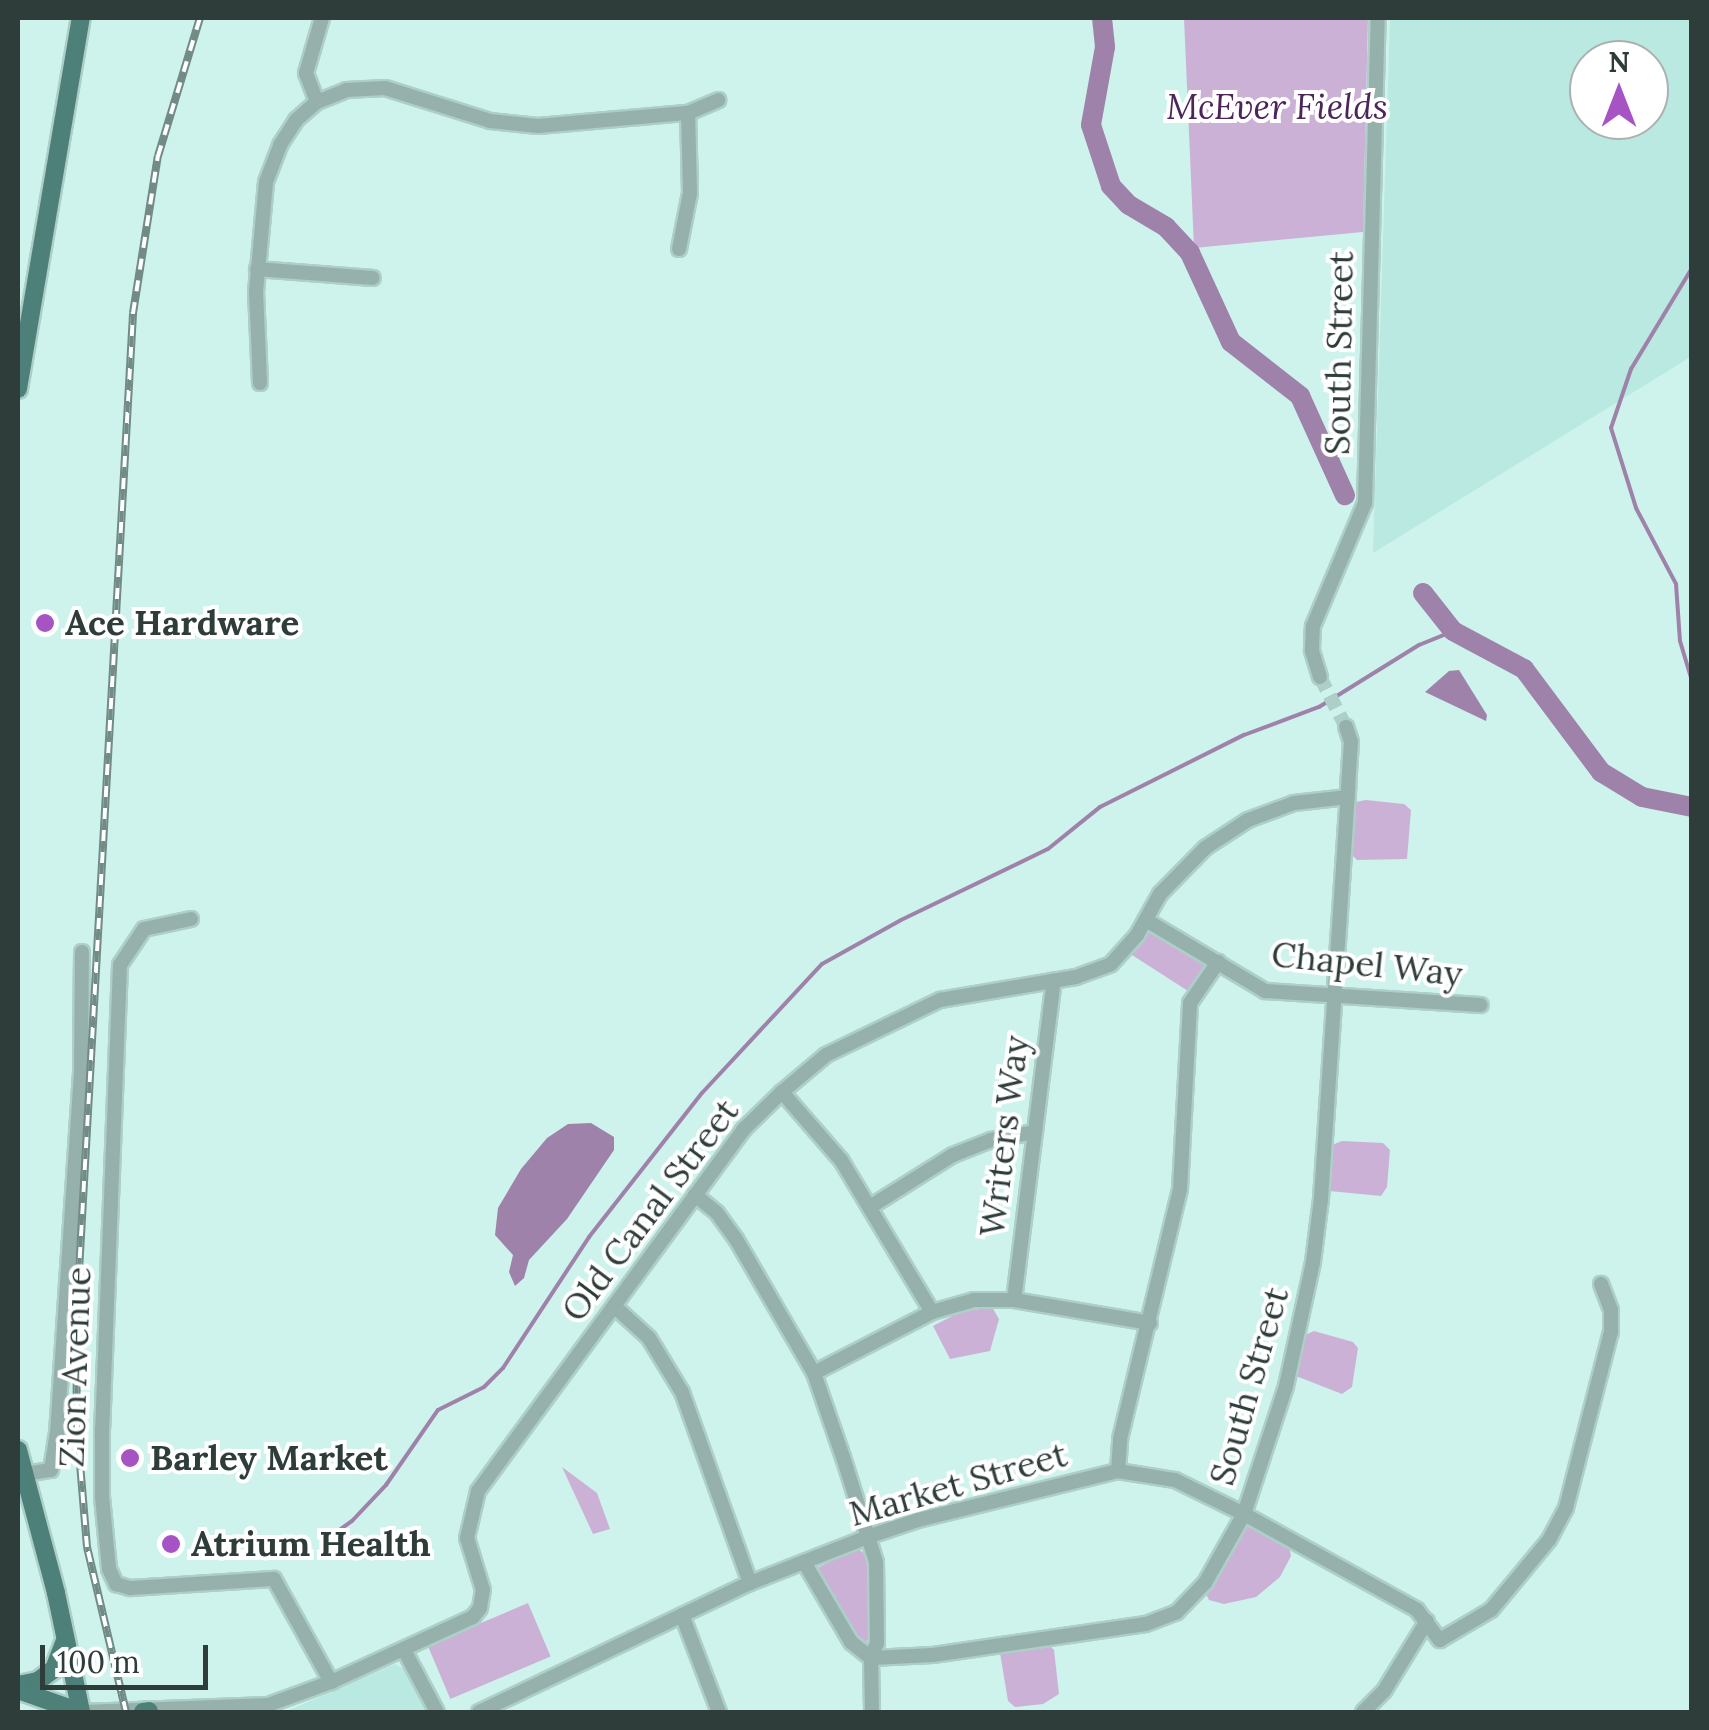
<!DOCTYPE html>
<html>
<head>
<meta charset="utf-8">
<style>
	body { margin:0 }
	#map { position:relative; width:1709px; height:1730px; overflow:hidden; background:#cdf3ec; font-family:Lora,serif }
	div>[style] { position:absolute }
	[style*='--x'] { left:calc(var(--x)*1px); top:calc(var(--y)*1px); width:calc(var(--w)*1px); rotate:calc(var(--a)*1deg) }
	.built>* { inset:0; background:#b9e9e0 }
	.green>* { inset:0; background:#ccb1d7; transform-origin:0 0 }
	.water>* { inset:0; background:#9f82aa }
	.stream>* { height:4px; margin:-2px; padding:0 2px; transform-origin:2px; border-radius:2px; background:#9f82aa }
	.river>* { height:20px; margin:-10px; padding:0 10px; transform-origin:10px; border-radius:10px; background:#9f82aa }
	.minor-tunnel>* { height:14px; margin-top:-7px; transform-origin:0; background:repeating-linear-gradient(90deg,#adcfc8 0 14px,transparent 0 21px) }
	.roads { filter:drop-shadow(2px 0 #adcfc8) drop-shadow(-2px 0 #adcfc8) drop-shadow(0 2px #adcfc8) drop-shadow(0 -2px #adcfc8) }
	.minor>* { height:14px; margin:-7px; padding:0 7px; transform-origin:7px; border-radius:7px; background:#96b1ac }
	.major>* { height:18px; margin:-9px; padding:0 9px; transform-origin:9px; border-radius:9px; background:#4c8078 }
	.rail>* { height:8px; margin-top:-4px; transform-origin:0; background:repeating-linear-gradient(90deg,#fff 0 11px,#728b86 0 22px); box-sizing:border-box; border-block:2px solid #728b86 }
	.dots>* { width:28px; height:28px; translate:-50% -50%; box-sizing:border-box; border:5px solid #fff; border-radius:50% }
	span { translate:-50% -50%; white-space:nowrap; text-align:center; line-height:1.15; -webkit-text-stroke:8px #fff; paint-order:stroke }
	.park-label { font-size:35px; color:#4c255a; font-style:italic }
	.street-label { font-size:35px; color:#2e3d3a }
	.poi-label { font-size:35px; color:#2e3d3a; font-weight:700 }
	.left { translate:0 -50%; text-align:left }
	.frame { position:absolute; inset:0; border:20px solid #2e3d3a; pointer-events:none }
	.north { position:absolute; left:1569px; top:40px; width:100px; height:100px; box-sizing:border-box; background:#fff; border:2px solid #abb1b0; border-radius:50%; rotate:0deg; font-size:28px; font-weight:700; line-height:40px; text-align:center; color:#2e3d3a }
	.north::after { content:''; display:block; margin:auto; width:35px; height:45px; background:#a653c3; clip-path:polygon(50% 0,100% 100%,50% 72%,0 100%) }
	.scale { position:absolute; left:40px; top:1645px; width:168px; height:45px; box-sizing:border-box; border:5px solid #2e3d3a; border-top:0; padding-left:12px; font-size:30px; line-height:35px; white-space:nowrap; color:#2e3d3a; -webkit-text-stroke:8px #fff; paint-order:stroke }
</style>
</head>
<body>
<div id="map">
	<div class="built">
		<div style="clip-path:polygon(evenodd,1390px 18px,1691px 18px,1692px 356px,1373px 553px,1390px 18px,1589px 60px,1649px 60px,1649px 120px,1589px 120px,1589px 60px)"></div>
		<div style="clip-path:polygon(395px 1664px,406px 1670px,429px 1712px,285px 1712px)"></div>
	</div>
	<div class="green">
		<div style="clip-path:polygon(1184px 18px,1368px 18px,1363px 232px,1194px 248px)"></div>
		<div style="clip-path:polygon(1366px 800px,1404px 804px,1411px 810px,1407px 859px,1357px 860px,1351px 854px,1355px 802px)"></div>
		<div style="clip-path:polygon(1148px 925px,1203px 958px,1207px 966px,1192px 988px,1188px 991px,1132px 955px,1130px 948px)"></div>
		<div style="clip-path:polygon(1342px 1141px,1383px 1143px,1390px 1150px,1387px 1187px,1381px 1196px,1329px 1191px,1332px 1145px)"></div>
		<div style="clip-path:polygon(992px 1307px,999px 1319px,990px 1351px,950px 1359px,933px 1326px,960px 1312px)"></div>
		<div style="clip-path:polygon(1314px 1331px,1353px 1342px,1358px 1348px,1352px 1387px,1342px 1394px,1296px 1376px,1303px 1344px,1307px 1334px)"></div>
		<div style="clip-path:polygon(562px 1467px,597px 1493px,610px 1529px,593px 1534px)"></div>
		<div style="clip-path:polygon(1247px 1526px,1289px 1546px,1291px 1556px,1280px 1577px,1256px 1597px,1224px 1604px,1209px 1600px,1206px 1594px)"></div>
		<div style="clip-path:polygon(857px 1548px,869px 1557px,871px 1632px,866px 1643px,855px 1638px,815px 1569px)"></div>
		<div style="left:528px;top:1603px;width:58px;height:109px;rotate:67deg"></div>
		<div style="clip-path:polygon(1049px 1645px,1054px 1650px,1059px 1694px,1043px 1704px,1015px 1707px,1008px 1701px,1000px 1653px)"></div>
	</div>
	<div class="water">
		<div style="clip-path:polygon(1459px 670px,1487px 715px,1486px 721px,1425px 692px,1449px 671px)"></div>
		<div style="clip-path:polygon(591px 1123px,614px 1137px,614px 1150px,567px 1219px,529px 1260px,524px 1278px,515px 1286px,509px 1272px,513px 1255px,495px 1235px,498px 1208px,521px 1169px,547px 1138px,568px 1124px)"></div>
	</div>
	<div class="stream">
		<div style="--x:1692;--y:268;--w:118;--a:121.1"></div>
		<div style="--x:1631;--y:369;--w:62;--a:108.7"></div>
		<div style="--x:1611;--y:428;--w:84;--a:72.6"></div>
		<div style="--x:1636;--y:508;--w:86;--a:62.2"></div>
		<div style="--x:1676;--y:584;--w:57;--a:86"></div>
		<div style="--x:1680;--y:641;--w:42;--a:73.3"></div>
		<div style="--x:327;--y:1539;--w:31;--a:-36"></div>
		<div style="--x:352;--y:1521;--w:50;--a:-46.6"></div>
		<div style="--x:386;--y:1485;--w:91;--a:-55.3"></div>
		<div style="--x:438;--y:1410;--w:51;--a:-26.6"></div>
		<div style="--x:484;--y:1387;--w:27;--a:-45"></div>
		<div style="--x:503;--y:1368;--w:157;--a:-56.7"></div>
		<div style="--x:589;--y:1237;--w:183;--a:-51.9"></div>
		<div style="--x:702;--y:1093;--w:176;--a:-47.1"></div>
		<div style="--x:822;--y:964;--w:90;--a:-29.1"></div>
		<div style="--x:901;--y:920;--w:163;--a:-25.8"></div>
		<div style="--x:1048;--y:849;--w:67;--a:-38.9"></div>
		<div style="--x:1100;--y:807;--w:161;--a:-26.6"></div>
		<div style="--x:1244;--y:735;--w:80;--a:-20.5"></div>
		<div style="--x:1319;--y:707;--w:118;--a:-31.8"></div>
		<div style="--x:1419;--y:645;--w:37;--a:-22"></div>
	</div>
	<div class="river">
		<div style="--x:1102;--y:18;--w:29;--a:84"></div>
		<div style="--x:1105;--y:47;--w:79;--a:100.2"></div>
		<div style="--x:1091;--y:125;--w:64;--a:71.8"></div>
		<div style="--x:1111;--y:186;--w:26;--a:47"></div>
		<div style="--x:1129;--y:205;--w:43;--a:30.7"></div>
		<div style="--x:1166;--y:227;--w:35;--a:47"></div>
		<div style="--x:1190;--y:253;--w:98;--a:65.3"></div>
		<div style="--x:1231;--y:342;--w:88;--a:38"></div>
		<div style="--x:1300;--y:396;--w:109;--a:65.6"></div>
		<div style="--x:1423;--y:593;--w:48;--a:51.7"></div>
		<div style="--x:1453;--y:631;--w:81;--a:28.2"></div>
		<div style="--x:1524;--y:669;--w:129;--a:53.2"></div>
		<div style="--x:1601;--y:772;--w:48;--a:31.4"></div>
		<div style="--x:1642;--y:797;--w:51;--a:11.3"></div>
	</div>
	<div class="minor-tunnel">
		<div style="--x:1320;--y:677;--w:56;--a:62.5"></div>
	</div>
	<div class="roads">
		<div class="minor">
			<div style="--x:317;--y:102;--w:31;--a:-111"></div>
			<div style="--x:306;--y:73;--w:57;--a:-73.8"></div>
			<div style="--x:679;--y:249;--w:57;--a:-78.9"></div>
			<div style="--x:690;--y:193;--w:80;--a:-91.4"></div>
			<div style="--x:257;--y:269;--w:116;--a:4.4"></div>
			<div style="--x:260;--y:383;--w:91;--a:-92.5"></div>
			<div style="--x:256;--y:292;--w:110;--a:-84.8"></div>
			<div style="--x:266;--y:182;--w:40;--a:-69"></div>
			<div style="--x:280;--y:145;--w:30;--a:-57"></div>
			<div style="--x:296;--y:120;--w:28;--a:-41"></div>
			<div style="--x:317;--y:102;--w:31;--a:-22"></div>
			<div style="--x:346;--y:90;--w:39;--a:-3"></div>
			<div style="--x:385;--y:88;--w:110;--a:17.4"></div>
			<div style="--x:490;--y:121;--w:48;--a:5.9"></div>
			<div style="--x:538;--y:126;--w:151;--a:-5"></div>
			<div style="--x:688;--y:113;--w:33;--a:-23"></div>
			<div style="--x:1320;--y:677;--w:28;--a:-107"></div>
			<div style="--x:1312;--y:650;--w:24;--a:-88"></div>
			<div style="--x:1313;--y:626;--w:134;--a:-67.1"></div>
			<div style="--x:1365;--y:503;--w:485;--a:-88.5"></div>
			<div style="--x:191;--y:919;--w:48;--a:168"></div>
			<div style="--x:144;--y:929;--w:43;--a:123.7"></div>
			<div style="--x:120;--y:965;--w:463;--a:92.2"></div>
			<div style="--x:102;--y:1428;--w:69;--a:90"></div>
			<div style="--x:102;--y:1497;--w:72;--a:84.4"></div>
			<div style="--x:109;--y:1569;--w:17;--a:65"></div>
			<div style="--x:116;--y:1584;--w:15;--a:16"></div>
			<div style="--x:130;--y:1588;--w:144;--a:-3.6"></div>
			<div style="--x:274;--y:1579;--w:118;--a:61"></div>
			<div style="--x:1146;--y:920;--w:139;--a:30.8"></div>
			<div style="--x:1265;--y:991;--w:216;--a:3.7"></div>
			<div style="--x:782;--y:1092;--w:90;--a:49.1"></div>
			<div style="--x:841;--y:1160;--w:177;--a:59.1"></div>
			<div style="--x:695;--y:1195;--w:28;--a:39"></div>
			<div style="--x:717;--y:1213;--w:32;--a:54"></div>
			<div style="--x:736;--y:1239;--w:155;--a:59.8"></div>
			<div style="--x:814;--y:1373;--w:89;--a:71"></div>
			<div style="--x:843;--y:1457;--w:110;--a:72.6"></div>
			<div style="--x:876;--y:1562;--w:81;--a:89.3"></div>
			<div style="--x:877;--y:1643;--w:16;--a:112"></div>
			<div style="--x:871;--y:1658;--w:54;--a:88.9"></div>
			<div style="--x:870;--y:1207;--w:98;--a:-32.1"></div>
			<div style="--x:953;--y:1155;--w:41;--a:-21.5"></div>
			<div style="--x:991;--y:1140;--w:45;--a:-10.3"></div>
			<div style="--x:1014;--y:1300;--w:322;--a:-82.9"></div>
			<div style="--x:614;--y:1306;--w:47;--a:42.4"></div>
			<div style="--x:649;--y:1338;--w:63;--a:58.6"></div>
			<div style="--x:682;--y:1392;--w:203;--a:70.4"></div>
			<div style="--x:814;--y:1373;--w:133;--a:-27.3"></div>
			<div style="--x:932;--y:1312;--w:44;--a:-15.9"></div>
			<div style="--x:974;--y:1300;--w:40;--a:0"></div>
			<div style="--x:1014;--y:1300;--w:138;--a:9.6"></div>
			<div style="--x:1118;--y:1471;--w:32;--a:-86"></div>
			<div style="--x:1120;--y:1439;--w:257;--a:-76.5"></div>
			<div style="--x:1180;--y:1189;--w:186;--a:-86.9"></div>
			<div style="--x:1190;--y:1003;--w:50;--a:-55.7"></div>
			<div style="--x:25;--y:1474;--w:26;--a:-9"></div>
			<div style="--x:51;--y:1470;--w:36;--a:-81"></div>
			<div style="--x:57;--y:1434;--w:367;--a:-86.2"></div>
			<div style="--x:81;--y:1068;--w:116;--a:-89.5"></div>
			<div style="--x:804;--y:1562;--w:93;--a:59.6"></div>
			<div style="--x:851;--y:1642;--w:26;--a:39"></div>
			<div style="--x:871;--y:1658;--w:62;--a:-2.8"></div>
			<div style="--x:933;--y:1655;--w:215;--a:-8.3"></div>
			<div style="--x:1146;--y:1624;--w:33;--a:-21"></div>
			<div style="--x:1177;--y:1612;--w:40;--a:-46"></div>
			<div style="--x:1205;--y:1583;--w:79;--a:-60.5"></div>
			<div style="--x:1244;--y:1514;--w:135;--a:-71.8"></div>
			<div style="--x:1286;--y:1386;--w:127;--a:-77.7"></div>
			<div style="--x:1313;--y:1262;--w:64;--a:-82.8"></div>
			<div style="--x:1321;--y:1199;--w:412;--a:-86.2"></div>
			<div style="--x:1348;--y:788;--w:46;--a:-86.3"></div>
			<div style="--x:1351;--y:742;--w:16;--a:-108"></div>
			<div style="--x:682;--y:1615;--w:104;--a:69.1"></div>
			<div style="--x:404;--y:1650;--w:70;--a:62"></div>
			<div style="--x:83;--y:1712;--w:185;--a:-2.2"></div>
			<div style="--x:268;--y:1705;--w:67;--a:-20.1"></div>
			<div style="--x:331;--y:1682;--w:156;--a:-24.6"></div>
			<div style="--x:473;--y:1617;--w:11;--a:-52"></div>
			<div style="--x:480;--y:1608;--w:18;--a:-81"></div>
			<div style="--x:483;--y:1590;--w:54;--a:-107.1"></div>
			<div style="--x:467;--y:1538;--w:48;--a:-76.8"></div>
			<div style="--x:478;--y:1491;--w:448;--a:-53.7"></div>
			<div style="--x:743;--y:1130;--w:54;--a:-44.3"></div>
			<div style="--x:782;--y:1092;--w:57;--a:-40.1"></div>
			<div style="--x:826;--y:1055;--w:127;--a:-25.8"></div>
			<div style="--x:940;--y:1000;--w:138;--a:-9.6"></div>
			<div style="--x:1076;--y:977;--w:37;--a:-20"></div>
			<div style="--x:1111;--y:964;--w:39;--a:-48"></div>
			<div style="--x:1137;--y:935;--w:47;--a:-60.7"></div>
			<div style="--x:1160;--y:894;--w:64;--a:-45.6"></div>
			<div style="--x:1205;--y:848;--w:51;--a:-33.1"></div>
			<div style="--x:1248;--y:820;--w:49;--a:-20.3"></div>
			<div style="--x:1294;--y:803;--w:54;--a:-6.3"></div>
			<div style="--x:479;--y:1712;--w:300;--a:-25.5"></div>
			<div style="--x:750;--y:1583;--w:129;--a:-21.4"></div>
			<div style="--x:870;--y:1536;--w:51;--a:-18.4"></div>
			<div style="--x:918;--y:1520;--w:206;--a:-13.8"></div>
			<div style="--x:1118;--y:1471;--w:58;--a:9"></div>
			<div style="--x:1175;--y:1480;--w:77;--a:26.2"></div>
			<div style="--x:1244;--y:1514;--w:198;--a:29"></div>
			<div style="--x:1417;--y:1610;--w:38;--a:53"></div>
			<div style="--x:1440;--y:1640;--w:59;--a:-30.5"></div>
			<div style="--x:1491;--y:1610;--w:91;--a:-50.4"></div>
			<div style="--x:1549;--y:1540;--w:36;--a:-62"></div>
			<div style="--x:1566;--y:1508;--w:182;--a:-75.7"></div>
			<div style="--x:1611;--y:1332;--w:22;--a:-90"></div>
			<div style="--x:1611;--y:1310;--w:28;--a:-111"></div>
			<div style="--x:1363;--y:1712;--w:30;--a:-45"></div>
			<div style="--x:1384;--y:1691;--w:82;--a:-58.4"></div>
		</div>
		<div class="major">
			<div style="--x:18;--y:389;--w:376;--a:-80.4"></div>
			<div style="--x:18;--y:1450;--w:148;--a:75.1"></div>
			<div style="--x:56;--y:1593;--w:122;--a:78.1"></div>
			<div style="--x:18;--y:1685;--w:20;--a:-11"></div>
			<div style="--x:38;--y:1681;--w:20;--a:-37"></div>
			<div style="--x:54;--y:1669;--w:28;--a:-69"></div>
			<div style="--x:18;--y:1690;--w:66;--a:19.5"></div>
			<div style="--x:143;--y:1712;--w:6;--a:-9"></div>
		</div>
	</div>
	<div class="rail">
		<div style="--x:126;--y:1712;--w:170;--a:-103.3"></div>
		<div style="--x:87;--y:1547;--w:118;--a:-94.8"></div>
		<div style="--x:77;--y:1429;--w:105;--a:-90.5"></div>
		<div style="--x:76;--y:1324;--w:1013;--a:-86.77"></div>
		<div style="--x:133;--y:313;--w:159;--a:-81"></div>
		<div style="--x:158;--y:156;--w:144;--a:-73.1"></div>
	</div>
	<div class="dots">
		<div style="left:45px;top:623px;background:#a653c3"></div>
		<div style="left:130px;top:1458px;background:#a653c3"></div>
		<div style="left:171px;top:1544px;background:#a653c3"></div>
	</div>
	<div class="park-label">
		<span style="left:1277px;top:107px">McEver Fields</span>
	</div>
	<div class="street-label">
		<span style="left:1339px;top:353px;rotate:-89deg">South Street</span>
		<span style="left:1367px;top:964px;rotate:6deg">Chapel Way</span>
		<span style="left:1004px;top:1136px;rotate:-83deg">Writers Way</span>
		<span style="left:650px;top:1210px;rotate:-53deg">Old Canal Street</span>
		<span style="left:75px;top:1367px;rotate:-88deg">Zion Avenue</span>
		<span style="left:1249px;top:1386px;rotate:-74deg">South Street</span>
		<span style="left:958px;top:1484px;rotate:-16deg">Market Street</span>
	</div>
	<div class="poi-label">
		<span class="left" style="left:65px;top:623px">Ace Hardware</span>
		<span class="left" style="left:150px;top:1458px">Barley Market</span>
		<span class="left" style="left:191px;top:1544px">Atrium Health</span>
	</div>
	<div class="frame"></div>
	<div class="north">N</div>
	<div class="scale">100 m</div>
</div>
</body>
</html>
